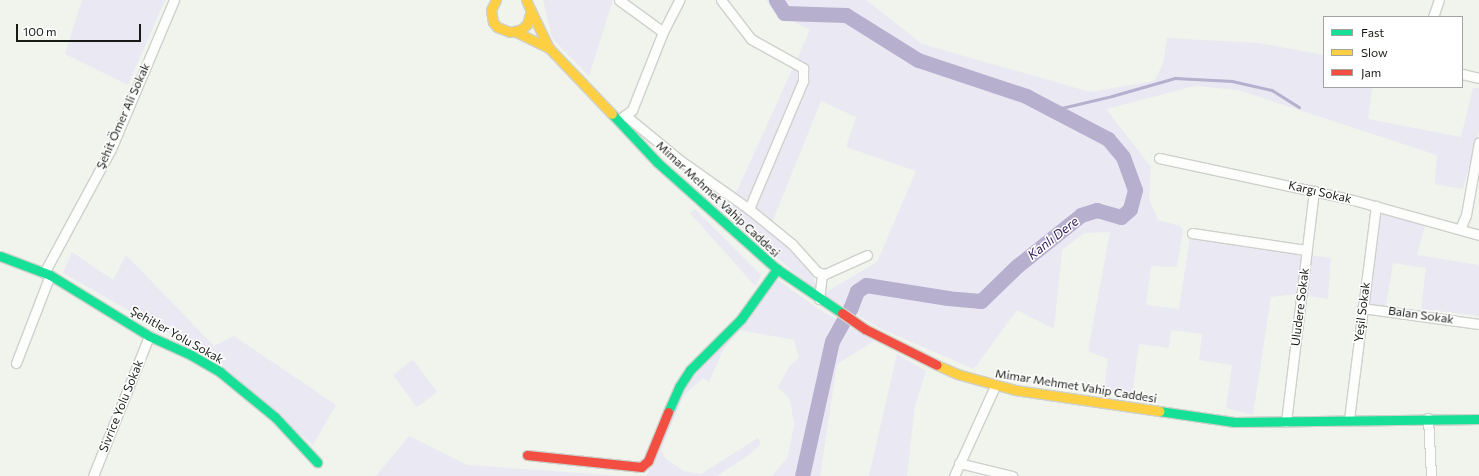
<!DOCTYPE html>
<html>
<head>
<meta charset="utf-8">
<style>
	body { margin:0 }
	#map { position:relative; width:1479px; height:476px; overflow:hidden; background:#f0f4ec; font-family:Commissioner,sans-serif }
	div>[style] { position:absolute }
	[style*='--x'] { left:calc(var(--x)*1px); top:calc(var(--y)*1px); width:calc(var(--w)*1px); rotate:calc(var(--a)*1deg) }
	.green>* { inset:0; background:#e9e8f3; transform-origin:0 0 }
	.stream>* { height:2.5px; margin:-1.25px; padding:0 1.25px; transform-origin:1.25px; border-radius:1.25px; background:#b6afce }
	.river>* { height:15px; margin:-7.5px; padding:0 7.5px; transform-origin:7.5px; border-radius:7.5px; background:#b6afce }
	.roads { filter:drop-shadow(1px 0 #cdd1cb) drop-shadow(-1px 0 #cdd1cb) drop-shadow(0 1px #cdd1cb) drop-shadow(0 -1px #cdd1cb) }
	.street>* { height:9px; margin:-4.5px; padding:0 4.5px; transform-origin:4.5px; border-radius:4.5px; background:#fdfdfc }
	.fast>* { height:9px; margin:-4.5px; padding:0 4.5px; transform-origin:4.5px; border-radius:4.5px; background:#16e098 }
	.slow>* { height:9px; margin:-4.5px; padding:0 4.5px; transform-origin:4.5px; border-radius:4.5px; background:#ffcf43 }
	.jam>* { height:9px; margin:-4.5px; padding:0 4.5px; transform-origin:4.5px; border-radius:4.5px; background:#f24e42 }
	span { translate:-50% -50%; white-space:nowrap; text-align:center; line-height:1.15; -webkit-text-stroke:3px #fff; paint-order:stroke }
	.street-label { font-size:12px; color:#181b15 }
	.water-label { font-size:13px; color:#36215c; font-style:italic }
	.legend { position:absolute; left:1323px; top:16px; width:140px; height:72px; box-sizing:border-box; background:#fff; border:1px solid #a3a4a1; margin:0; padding:5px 7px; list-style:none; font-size:12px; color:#181b15 }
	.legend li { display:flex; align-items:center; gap:8px; height:20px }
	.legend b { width:20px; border:1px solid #a3a4a1 }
	.scale { position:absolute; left:16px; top:24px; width:125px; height:18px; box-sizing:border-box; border:2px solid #181b15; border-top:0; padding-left:5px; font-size:12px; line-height:14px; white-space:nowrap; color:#181b15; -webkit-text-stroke:3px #fff; paint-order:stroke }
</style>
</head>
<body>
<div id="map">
	<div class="green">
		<div style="clip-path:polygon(82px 0,165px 0,128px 85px,65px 54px)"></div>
		<div style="clip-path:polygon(543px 0,613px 0,589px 76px,552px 38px)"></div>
		<div style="clip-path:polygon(766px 0,866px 0,922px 44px,1090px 92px,1154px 81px,1163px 64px,1167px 38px,1259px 43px,1324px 55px,1324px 87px,1372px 87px,1368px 119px,1461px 137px,1473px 88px,1479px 88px,1479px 130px,1463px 189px,1435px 184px,1437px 155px,1238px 90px,1195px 86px,1106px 109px,1151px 167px,1149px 199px,1158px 220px,1180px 226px,1183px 230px,1177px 267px,1151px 266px,1146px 305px,1179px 309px,1190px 237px,1331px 258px,1328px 299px,1296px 294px,1271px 297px,1253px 415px,1226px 408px,1232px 365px,1199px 360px,1202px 334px,1171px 330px,1169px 348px,1139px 344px,1132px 395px,1104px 391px,1108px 359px,1088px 351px,1110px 232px,1084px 233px,1062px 250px,1054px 329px,1017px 310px,974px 369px,881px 329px,823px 294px,877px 262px,916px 171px,846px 147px,856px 117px,821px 101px,769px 230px,807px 265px,817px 286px,812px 288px,717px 206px,738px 189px,810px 30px,775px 12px)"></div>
		<div style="clip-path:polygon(695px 209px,761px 275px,755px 286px,690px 213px)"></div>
		<div style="clip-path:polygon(1381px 213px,1425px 226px,1417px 255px,1479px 265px,1479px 316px,1421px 309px,1426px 268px,1393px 263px,1386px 306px,1368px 304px)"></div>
		<div style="clip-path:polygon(72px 252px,113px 280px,126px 255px,214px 346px,234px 336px,336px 405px,313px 445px,184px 342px,63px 273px)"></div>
		<div style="clip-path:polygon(778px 280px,817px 308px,874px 341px,837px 364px,820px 476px,772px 476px,788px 457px,794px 425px,790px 399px,778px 387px,789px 367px,799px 358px,794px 340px,740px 330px,723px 350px,709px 382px,703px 378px,684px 395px,661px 450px,666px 459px,684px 471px,701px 474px,758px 438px,761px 443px,753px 452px,717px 476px,646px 476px,682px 390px)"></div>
		<div style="clip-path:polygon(897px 354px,926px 371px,915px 406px,907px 476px,869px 476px)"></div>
		<div style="left:413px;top:360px;width:40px;height:25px;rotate:53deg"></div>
		<div style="clip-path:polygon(409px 436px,467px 465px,623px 476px,376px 476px)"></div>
	</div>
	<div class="stream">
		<div style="--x:1053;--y:110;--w:61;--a:-13.3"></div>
		<div style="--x:1112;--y:96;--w:66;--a:-15.9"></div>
		<div style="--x:1175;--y:78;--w:57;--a:3"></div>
		<div style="--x:1232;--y:81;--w:41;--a:12.7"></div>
		<div style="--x:1272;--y:90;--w:32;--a:32"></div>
	</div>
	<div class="river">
		<div style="--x:776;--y:0;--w:15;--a:58"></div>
		<div style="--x:784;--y:13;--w:62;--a:1.8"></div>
		<div style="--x:846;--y:15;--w:85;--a:32"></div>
		<div style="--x:918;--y:60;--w:114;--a:18.4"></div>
		<div style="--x:1026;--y:96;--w:93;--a:27.7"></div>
		<div style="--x:1108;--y:139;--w:23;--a:50"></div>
		<div style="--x:1123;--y:157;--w:35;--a:70"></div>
		<div style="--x:1135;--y:190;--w:20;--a:105"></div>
		<div style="--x:1130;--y:209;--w:12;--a:138"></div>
		<div style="--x:1121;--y:217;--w:25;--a:-164"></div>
		<div style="--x:1097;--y:210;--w:17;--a:163"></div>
		<div style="--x:1081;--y:215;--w:82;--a:141.4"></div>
		<div style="--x:1017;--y:266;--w:50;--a:135.8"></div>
		<div style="--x:981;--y:301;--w:33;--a:-175"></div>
		<div style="--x:948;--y:298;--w:83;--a:-171"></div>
		<div style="--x:866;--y:285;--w:11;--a:146"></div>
		<div style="--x:857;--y:291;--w:17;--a:111"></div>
		<div style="--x:851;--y:307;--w:39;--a:119"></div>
		<div style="--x:832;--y:341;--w:138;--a:102.5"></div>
	</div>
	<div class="roads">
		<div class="street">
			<div style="--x:619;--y:0;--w:54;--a:36"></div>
			<div style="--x:721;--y:0;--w:49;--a:52.4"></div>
			<div style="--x:751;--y:39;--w:60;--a:29.1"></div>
			<div style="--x:803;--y:68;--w:13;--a:90"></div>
			<div style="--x:803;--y:81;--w:139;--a:112.9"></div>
			<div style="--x:1433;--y:17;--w:18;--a:-71"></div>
			<div style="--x:1462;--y:74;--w:17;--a:13"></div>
			<div style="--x:625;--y:115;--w:72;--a:39.4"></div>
			<div style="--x:681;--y:161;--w:83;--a:35.2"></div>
			<div style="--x:749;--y:209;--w:55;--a:39.1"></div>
			<div style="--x:792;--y:244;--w:38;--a:48"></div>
			<div style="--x:817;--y:272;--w:8;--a:14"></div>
			<div style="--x:825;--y:274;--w:46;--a:-24.3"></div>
			<div style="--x:621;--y:118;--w:14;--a:-36"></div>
			<div style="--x:632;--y:110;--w:84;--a:-68.3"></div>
			<div style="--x:663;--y:32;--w:36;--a:-63"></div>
			<div style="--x:1159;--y:158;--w:191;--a:12.1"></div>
			<div style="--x:1346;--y:198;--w:138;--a:15.5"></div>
			<div style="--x:1460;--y:229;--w:15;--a:-67"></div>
			<div style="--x:1466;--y:215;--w:74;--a:-79.9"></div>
			<div style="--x:1192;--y:233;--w:115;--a:8.5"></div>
			<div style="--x:44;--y:273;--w:141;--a:-61.6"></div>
			<div style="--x:111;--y:149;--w:162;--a:-67.1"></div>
			<div style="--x:819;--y:299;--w:25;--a:-83"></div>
			<div style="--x:1362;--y:308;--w:118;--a:7.8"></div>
			<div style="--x:16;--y:363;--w:94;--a:-68.9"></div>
			<div style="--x:1428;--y:418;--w:58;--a:87"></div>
			<div style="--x:1349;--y:419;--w:215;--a:-82.8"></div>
			<div style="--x:1286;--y:422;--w:233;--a:-83.1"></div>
			<div style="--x:959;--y:463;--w:55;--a:13.8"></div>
			<div style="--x:93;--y:476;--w:151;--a:-68.2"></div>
			<div style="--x:954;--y:476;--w:99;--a:-65.5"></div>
		</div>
		<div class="fast">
			<div style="--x:612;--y:114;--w:67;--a:46.8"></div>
			<div style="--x:658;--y:163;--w:159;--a:41.7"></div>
			<div style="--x:777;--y:269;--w:78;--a:34.1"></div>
			<div style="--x:0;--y:256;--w:53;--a:20.8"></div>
			<div style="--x:50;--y:275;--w:116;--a:31.6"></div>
			<div style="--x:149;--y:336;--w:46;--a:24.3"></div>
			<div style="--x:191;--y:355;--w:34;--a:30"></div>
			<div style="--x:220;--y:372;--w:71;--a:39.3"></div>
			<div style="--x:275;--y:417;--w:62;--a:47"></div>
			<div style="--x:1159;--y:411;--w:76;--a:8.3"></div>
			<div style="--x:1234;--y:422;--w:245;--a:-0.7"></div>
			<div style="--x:668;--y:412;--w:27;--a:-66"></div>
			<div style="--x:679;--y:387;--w:20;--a:-57"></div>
			<div style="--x:690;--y:370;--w:72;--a:-45"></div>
			<div style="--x:741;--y:319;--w:62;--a:-54.2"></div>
		</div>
		<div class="slow">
			<div style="--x:496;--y:0;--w:11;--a:117"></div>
			<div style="--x:491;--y:10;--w:12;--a:81"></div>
			<div style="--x:493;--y:22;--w:6;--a:51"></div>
			<div style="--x:497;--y:27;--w:14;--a:21"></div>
			<div style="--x:510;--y:32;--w:12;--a:-14"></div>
			<div style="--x:522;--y:29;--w:7;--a:-45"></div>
			<div style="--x:527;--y:24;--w:14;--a:-73"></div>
			<div style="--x:531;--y:11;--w:12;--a:-114"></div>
			<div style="--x:531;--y:11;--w:41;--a:64.1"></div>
			<div style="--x:516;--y:32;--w:37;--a:26"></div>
			<div style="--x:549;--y:48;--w:91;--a:46.3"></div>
			<div style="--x:937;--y:365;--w:22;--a:24"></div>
			<div style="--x:957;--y:374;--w:60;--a:15.4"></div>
			<div style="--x:1015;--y:390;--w:146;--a:8.3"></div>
		</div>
		<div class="jam">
			<div style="--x:842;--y:313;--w:28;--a:35"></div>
			<div style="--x:865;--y:329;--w:80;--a:26.6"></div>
			<div style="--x:527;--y:455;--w:115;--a:6"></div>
			<div style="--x:641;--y:467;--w:9;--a:-41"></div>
			<div style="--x:648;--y:461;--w:53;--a:-67.8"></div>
		</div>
	</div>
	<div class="street-label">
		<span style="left:123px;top:116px;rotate:-66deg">Şehit Ömer Ali Sokak</span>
		<span style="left:1320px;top:192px;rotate:13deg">Kargı Sokak</span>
		<span style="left:718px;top:199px;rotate:43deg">Mimar Mehmet Vahip Caddesi</span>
		<span style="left:1300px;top:307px;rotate:-83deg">Uludere Sokak</span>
		<span style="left:1362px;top:312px;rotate:-83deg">Yeşil Sokak</span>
		<span style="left:1421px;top:315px;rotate:8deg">Balan Sokak</span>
		<span style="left:177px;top:335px;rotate:29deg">Şehitler Yolu Sokak</span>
		<span style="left:1076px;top:386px;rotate:9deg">Mimar Mehmet Vahip Caddesi</span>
		<span style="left:121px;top:406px;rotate:-68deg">Sivrice Yolu Sokak</span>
	</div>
	<div class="water-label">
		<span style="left:1053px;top:238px;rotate:-38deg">Kanlı Dere</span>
	</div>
	<ul class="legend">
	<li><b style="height:5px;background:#16e098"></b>Fast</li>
	<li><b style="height:5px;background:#ffcf43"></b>Slow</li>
	<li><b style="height:5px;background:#f24e42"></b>Jam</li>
	</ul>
	<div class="scale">100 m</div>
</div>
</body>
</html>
